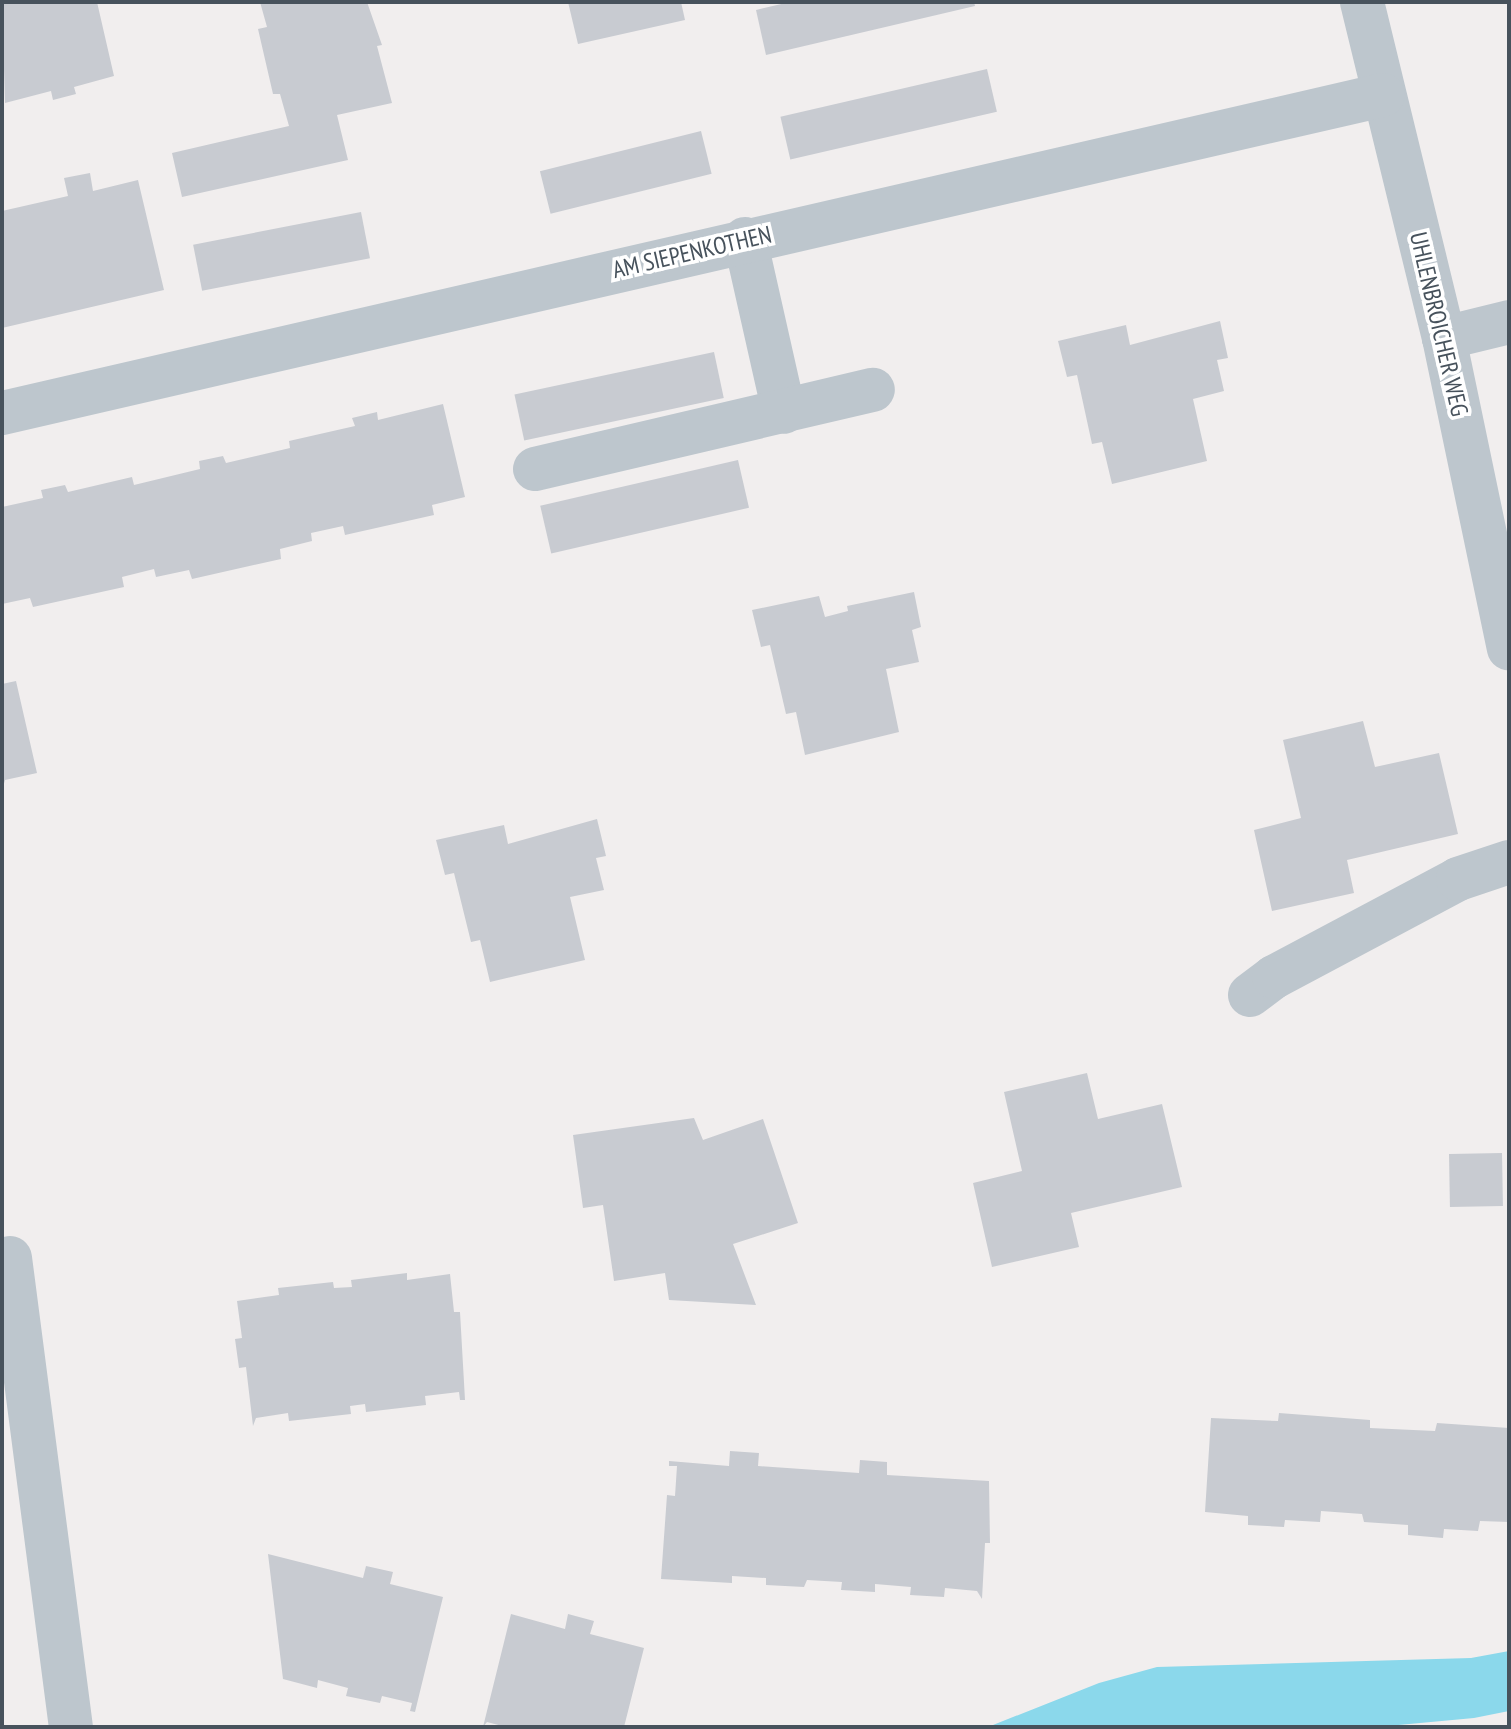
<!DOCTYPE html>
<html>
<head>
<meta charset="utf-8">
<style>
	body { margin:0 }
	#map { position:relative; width:1511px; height:1729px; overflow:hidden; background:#f1eeee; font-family:"PT Sans Narrow",sans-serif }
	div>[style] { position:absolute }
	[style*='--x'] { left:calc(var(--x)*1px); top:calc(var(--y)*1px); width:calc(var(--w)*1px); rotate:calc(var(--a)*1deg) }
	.water>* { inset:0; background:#8bd8eb }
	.building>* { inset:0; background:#c8cbd1; transform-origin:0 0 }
	.minor>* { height:44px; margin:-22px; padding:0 22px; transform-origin:22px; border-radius:22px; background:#bdc6cd }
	span { translate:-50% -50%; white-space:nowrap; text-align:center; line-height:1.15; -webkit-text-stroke:7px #fff; paint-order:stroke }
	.street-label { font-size:24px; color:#47525c }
	.frame { position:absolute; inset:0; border:4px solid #47525c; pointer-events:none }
</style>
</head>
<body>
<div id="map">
	<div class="water">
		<div style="clip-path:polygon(1509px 1651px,1509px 1711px,1474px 1718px,1377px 1727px,988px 1727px,1099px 1683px,1157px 1667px,1471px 1658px)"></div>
	</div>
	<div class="building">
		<div style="clip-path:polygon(2px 2px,97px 2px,114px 76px,74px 87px,76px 94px,53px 100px,51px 91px,5px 103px)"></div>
		<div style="clip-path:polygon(260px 2px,367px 2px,382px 45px,377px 46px,392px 103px,337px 115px,348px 160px,182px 197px,172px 153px,289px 126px,280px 94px,273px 94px,258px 29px,267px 27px)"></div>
		<div style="clip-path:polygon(568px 2px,681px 2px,685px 20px,578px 44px)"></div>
		<div style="clip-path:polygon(790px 2px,974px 2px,975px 6px,766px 55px,756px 10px)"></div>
		<div style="left:987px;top:69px;width:44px;height:212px;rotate:77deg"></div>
		<div style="left:701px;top:131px;width:44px;height:166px;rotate:76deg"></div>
		<div style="clip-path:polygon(90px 173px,93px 191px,138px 180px,164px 290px,2px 328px,2px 211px,68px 196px,64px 178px)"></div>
		<div style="left:361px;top:212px;width:47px;height:171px;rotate:79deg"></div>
		<div style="clip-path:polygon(1220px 321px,1228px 358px,1217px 360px,1224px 391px,1193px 399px,1207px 461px,1112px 484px,1102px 442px,1092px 444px,1077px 375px,1067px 377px,1058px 341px,1126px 325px,1130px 345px)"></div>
		<div style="left:714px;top:352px;width:47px;height:204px;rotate:78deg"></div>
		<div style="clip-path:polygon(443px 404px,465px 497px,432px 505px,434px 515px,345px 535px,343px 526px,311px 533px,312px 541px,280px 549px,281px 559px,192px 579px,189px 570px,156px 577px,154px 569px,122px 577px,124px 587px,33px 607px,30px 598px,2px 604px,2px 507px,43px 498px,41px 490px,65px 485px,68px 492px,132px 477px,134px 485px,200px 469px,199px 461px,223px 456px,226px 463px,290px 448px,289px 441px,355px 426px,352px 418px,377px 412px,378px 420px)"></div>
		<div style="left:738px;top:460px;width:49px;height:203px;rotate:77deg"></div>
		<div style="clip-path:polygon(914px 592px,921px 627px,912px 630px,919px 662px,886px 669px,899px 732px,805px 755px,796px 712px,786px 714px,770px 645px,761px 647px,752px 610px,819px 596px,825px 617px,848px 611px,847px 606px)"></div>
		<div style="clip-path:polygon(16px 681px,37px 773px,5px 780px,2px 791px,2px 684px)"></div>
		<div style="clip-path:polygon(1363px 721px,1375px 767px,1439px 753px,1458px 834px,1347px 860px,1354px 893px,1272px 911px,1254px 830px,1301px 818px,1283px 740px)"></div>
		<div style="clip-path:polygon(597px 819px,606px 856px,596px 858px,604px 890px,570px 897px,585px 960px,490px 982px,480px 940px,471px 942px,454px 873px,445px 875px,436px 840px,504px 825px,508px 844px)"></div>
		<div style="clip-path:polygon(1087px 1073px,1098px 1119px,1162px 1104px,1182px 1187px,1071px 1213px,1079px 1247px,992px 1267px,973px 1183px,1022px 1171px,1004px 1092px)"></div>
		<div style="clip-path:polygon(694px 1118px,703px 1140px,763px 1119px,798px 1223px,733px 1244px,756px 1305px,669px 1300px,665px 1273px,614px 1281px,603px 1205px,583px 1208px,573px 1135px)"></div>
		<div style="left:1502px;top:1153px;width:53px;height:53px;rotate:89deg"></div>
		<div style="clip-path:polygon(407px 1273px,407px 1280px,450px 1274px,454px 1312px,460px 1312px,465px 1400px,460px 1400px,459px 1392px,425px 1396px,426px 1405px,366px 1412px,365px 1404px,350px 1406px,351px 1414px,289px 1421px,288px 1413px,256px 1418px,253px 1426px,246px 1367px,239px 1368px,235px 1339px,242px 1338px,237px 1301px,279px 1295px,278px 1288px,333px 1282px,334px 1288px,352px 1287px,351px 1280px)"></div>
		<div style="clip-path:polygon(1279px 1413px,1370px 1420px,1370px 1428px,1435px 1431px,1437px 1423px,1509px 1428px,1509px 1522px,1480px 1521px,1478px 1531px,1444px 1529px,1443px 1538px,1408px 1535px,1408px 1525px,1364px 1522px,1362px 1514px,1321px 1511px,1320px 1522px,1285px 1520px,1284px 1527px,1248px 1525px,1248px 1516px,1205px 1512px,1211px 1418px,1278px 1421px)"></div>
		<div style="clip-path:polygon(730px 1451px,759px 1453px,758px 1466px,859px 1473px,860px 1460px,887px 1462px,887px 1475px,989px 1481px,990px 1543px,985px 1543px,982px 1599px,977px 1591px,945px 1588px,944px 1597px,910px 1595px,911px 1587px,875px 1584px,875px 1592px,841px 1590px,842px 1582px,807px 1580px,804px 1587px,766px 1585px,766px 1578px,732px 1576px,732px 1583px,661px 1579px,667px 1495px,675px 1496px,677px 1466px,669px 1466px,669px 1461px,729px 1466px)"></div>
		<div style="clip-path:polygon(268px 1554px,363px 1578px,366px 1566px,393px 1572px,390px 1584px,443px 1597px,415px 1712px,410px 1711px,412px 1703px,382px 1696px,380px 1703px,346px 1696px,348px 1688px,318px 1680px,317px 1688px,283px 1679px)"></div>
		<div style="clip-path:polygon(511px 1614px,565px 1629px,568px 1614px,594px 1621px,590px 1634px,644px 1648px,624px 1727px,506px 1727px,487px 1722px,483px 1727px)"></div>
	</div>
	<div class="minor">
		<div style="--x:1362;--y:2;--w:346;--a:76.3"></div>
		<div style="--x:1444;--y:338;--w:317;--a:78.2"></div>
		<div style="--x:745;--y:239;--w:177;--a:77.3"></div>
		<div style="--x:1444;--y:338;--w:67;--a:-13.8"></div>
		<div style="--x:2;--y:413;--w:1417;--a:-12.97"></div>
		<div style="--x:535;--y:469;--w:347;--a:-13.2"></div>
		<div style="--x:1250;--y:995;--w:30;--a:-37"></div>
		<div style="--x:1274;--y:977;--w:208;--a:-28"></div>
		<div style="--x:1458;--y:879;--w:54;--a:-18.4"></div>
		<div style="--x:10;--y:1258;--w:473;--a:82.6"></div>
	</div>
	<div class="street-label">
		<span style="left:692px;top:252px;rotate:-13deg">AM SIEPENKOTHEN</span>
		<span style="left:1439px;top:324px;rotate:77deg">UHLENBROICHER WEG</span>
	</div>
	<div class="frame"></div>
</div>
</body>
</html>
